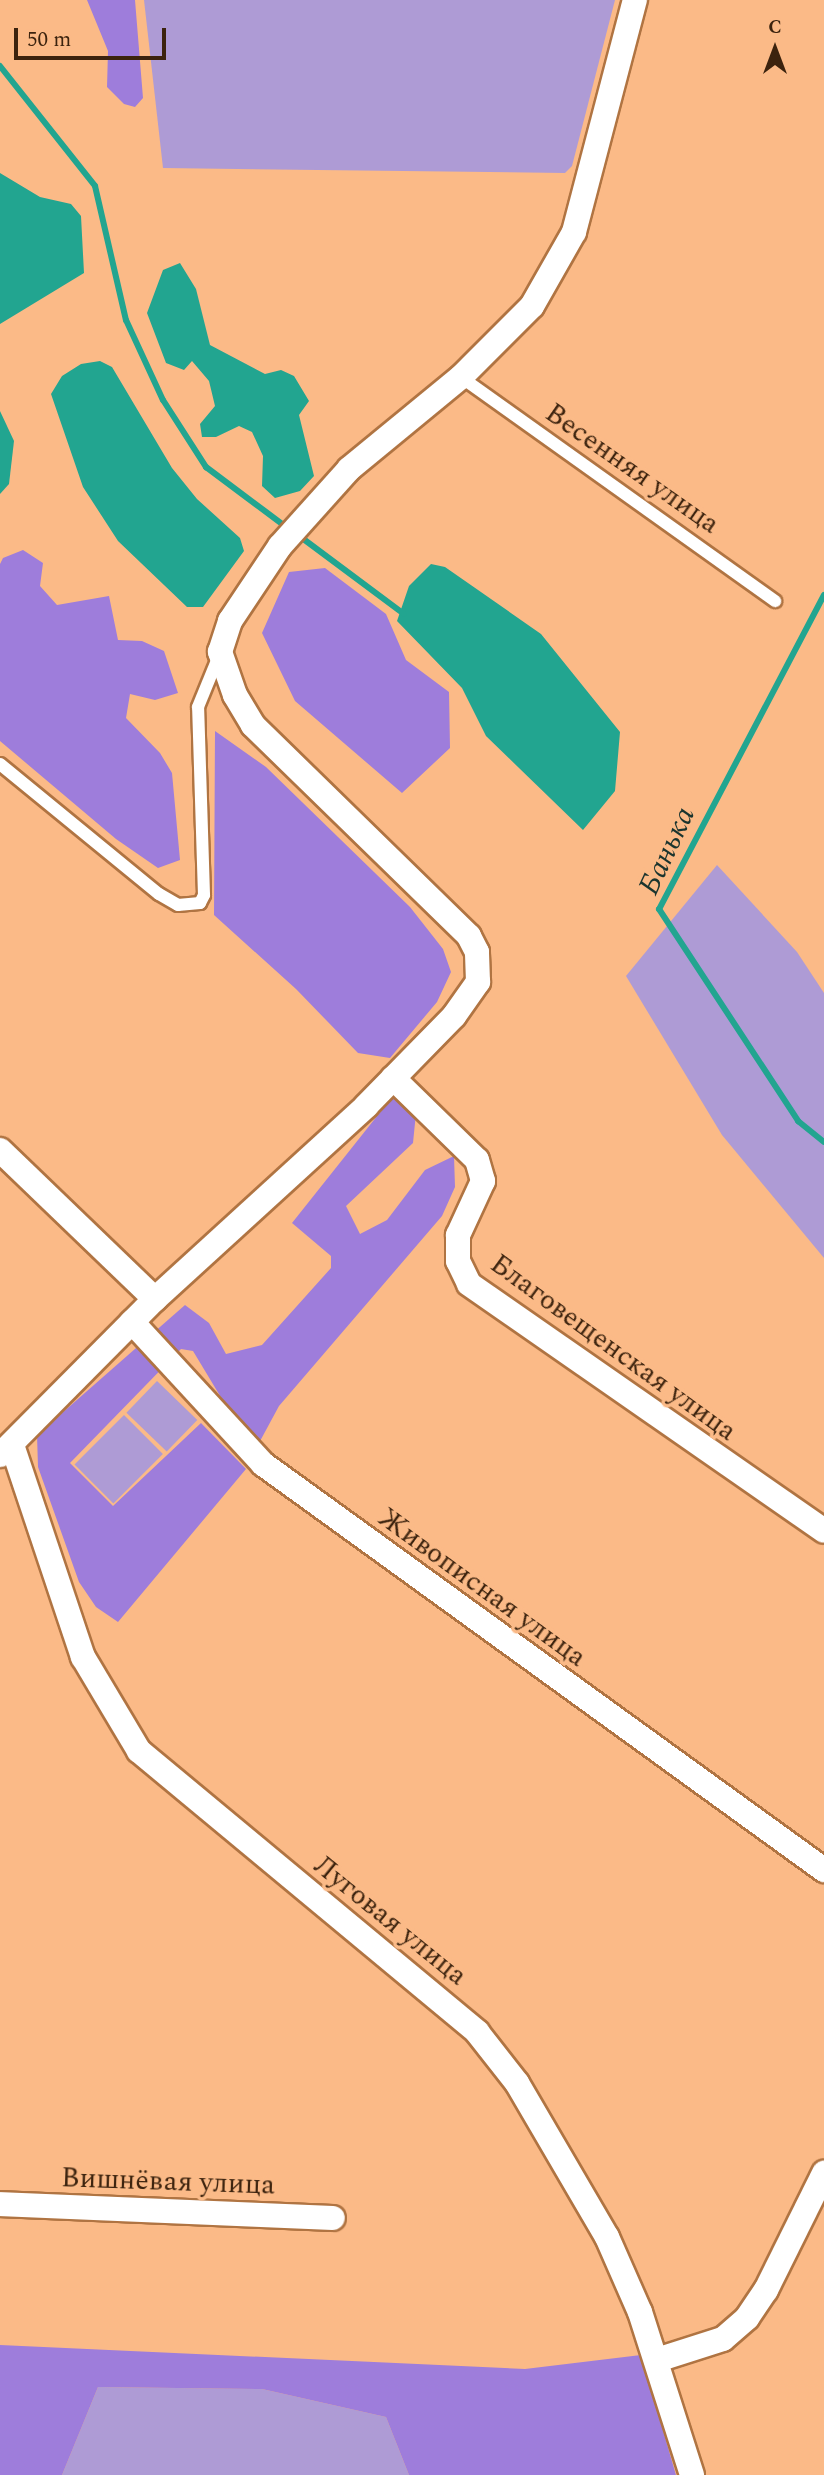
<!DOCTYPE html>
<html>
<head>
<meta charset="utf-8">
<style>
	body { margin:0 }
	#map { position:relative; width:824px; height:2475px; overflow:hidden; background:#fbba87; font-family:Spectral,serif }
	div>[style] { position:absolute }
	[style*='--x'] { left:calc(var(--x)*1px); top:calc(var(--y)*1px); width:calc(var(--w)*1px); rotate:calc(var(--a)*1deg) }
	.green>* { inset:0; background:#ae9bd5; transform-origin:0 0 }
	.forest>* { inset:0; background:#9e7ddb }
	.water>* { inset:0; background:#22a590 }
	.stream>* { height:6px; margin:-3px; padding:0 3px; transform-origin:3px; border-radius:3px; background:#22a590 }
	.roads { filter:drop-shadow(2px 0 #b07442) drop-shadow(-2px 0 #b07442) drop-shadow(0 2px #b07442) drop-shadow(0 -2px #b07442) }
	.lane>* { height:12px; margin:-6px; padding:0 6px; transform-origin:6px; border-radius:6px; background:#fff }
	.street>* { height:24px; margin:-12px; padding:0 12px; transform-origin:12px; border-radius:12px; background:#fff }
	span { translate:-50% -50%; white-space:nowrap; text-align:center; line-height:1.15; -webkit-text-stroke:7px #fbba87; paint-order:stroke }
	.street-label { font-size:28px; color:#3c230e }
	.water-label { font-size:30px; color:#1a342e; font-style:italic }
	.north { position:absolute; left:740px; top:14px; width:70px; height:70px; -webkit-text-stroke:5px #fbba87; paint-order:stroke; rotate:0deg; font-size:19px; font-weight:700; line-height:28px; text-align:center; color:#3c230e }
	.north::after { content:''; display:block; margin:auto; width:24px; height:32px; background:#3c230e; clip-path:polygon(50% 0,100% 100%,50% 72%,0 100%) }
	.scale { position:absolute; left:14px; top:28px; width:152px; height:32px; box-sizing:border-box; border:4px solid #3c230e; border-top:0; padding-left:9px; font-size:21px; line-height:24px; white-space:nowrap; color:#3c230e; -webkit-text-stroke:5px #fbba87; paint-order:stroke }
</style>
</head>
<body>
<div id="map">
	<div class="green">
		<div style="clip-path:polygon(144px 0,615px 0,572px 166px,565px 173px,163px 168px)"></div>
		<div style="clip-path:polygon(717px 865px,797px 952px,824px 993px,824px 1258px,722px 1135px,626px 976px)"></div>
		<div style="left:157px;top:1381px;width:56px;height:44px;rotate:44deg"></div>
		<div style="left:124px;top:1415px;width:55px;height:70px;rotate:45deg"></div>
		<div style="clip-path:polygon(98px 2387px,262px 2389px,386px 2417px,409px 2475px,62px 2475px)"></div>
	</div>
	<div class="forest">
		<div style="clip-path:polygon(87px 0,135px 0,143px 98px,135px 107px,124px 104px,107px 87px,108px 51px)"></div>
		<div style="clip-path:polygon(23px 550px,43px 563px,40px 586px,57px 605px,109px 596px,118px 640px,142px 641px,164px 651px,178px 693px,155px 700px,130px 694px,126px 718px,160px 753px,172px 773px,180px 860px,158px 868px,116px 839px,0 741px,0 564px,3px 558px)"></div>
		<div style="clip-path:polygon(325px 568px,386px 614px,406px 660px,449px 692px,450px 748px,402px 793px,295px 701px,262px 633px,289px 572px)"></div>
		<div style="clip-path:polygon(215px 731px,266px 767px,410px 907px,443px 949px,451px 972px,437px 1002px,390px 1058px,358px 1053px,296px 989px,214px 915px)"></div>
		<div style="clip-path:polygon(393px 1096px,408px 1100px,416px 1113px,413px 1143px,346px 1206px,360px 1234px,387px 1220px,425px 1170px,454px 1156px,455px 1187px,442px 1216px,279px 1406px,259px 1443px,234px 1419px,193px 1351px,181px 1349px,70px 1463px,113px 1506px,201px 1423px,246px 1469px,118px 1622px,96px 1607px,79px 1582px,38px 1467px,37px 1435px,185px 1305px,209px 1323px,226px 1354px,262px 1345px,331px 1268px,331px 1256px,292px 1223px)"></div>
		<div style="clip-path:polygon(0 2345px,525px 2369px,641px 2355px,676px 2475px,409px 2475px,386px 2417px,262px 2389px,98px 2387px,62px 2475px,0 2475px)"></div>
	</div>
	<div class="water">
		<div style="clip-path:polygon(0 173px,40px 197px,71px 204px,81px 216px,84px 273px,0 324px)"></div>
		<div style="clip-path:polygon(180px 263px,196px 289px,210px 345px,265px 374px,281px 370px,294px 376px,309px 401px,299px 415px,314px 476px,300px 491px,275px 498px,262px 486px,263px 456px,252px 432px,239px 426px,216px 437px,202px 437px,200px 424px,215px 406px,209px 381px,192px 361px,184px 370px,166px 363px,147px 313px,163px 270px)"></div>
		<div style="clip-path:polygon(100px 361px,112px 367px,172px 468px,197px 499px,240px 538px,244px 551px,203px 607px,187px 607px,118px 541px,83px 487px,51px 394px,62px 376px,81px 364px)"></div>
		<div style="clip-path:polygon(0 411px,14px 441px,9px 484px,0 494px)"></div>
		<div style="clip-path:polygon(431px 564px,445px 567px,541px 634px,620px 732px,615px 791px,583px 830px,486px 736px,462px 688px,397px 621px,409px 586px)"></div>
	</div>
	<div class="stream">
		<div style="--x:0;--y:66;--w:153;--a:51.6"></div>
		<div style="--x:95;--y:186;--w:138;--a:77"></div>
		<div style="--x:126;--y:320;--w:88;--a:65.2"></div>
		<div style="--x:163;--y:400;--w:80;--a:57.3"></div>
		<div style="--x:206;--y:467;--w:104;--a:36.8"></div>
		<div style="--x:298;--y:535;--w:132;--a:36.7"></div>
		<div style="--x:824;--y:595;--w:355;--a:117.7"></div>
		<div style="--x:659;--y:909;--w:254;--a:56.7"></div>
		<div style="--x:798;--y:1121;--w:33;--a:39"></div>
	</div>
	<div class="roads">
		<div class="lane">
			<div style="--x:461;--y:377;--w:386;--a:35.5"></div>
			<div style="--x:0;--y:764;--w:205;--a:39.3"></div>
			<div style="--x:159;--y:894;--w:22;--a:30"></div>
			<div style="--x:178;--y:905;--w:22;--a:-5"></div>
			<div style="--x:200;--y:903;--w:9;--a:-63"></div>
			<div style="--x:204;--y:895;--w:188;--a:-91.8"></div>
			<div style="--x:198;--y:707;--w:58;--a:-67.8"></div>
		</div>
		<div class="street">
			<div style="--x:393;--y:1078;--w:117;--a:44.3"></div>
			<div style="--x:477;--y:1160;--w:22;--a:74"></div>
			<div style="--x:483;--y:1181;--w:60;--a:114.8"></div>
			<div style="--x:458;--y:1235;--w:26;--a:90"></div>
			<div style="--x:458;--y:1261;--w:25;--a:64"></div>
			<div style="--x:469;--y:1284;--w:432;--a:34.8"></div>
			<div style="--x:0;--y:1150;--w:215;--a:43.9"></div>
			<div style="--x:132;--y:1322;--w:193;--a:47.3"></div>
			<div style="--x:263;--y:1464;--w:693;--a:35.89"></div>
			<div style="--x:12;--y:1445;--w:224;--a:71.5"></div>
			<div style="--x:83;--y:1657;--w:109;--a:59.2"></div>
			<div style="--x:139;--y:1751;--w:440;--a:39.7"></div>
			<div style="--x:477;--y:2032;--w:65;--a:51.9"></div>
			<div style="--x:517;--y:2083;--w:178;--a:59.7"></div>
			<div style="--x:607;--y:2237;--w:82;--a:66.3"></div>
			<div style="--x:640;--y:2312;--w:171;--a:72.3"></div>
			<div style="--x:0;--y:1455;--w:220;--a:-45.2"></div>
			<div style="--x:155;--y:1299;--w:286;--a:-42.4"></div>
			<div style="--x:366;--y:1106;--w:126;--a:-45.6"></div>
			<div style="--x:454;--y:1016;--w:42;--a:-54.8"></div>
			<div style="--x:478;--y:982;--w:30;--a:-92"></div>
			<div style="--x:477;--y:952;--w:18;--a:-117"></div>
			<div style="--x:469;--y:936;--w:302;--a:-135.7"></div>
			<div style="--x:253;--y:725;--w:35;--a:-121"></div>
			<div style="--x:235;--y:695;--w:46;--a:-109.2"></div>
			<div style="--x:220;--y:652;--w:33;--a:-72"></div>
			<div style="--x:230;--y:621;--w:90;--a:-56.3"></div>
			<div style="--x:280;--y:546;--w:103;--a:-48.1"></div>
			<div style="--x:349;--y:469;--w:145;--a:-39.4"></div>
			<div style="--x:461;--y:377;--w:100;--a:-45"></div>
			<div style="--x:532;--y:306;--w:85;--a:-60.4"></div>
			<div style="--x:574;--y:232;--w:240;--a:-75.3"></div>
			<div style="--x:0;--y:2204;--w:333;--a:2.4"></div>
			<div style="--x:657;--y:2360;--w:69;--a:-17.7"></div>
			<div style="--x:723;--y:2339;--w:32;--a:-41"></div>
			<div style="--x:747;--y:2318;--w:34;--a:-56"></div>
			<div style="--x:766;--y:2290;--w:131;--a:-63.6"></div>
		</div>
	</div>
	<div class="street-label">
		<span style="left:632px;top:469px;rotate:35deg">Весенняя улица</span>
		<span style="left:613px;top:1348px;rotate:36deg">Благовещенская улица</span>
		<span style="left:482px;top:1588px;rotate:36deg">Живописная улица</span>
		<span style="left:390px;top:1921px;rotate:39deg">Луговая улица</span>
		<span style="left:168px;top:2182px;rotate:2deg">Вишнёвая улица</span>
	</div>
	<div class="water-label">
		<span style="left:667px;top:851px;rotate:-65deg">Банька</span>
	</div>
	<div class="north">С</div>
	<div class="scale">50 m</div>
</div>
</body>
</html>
